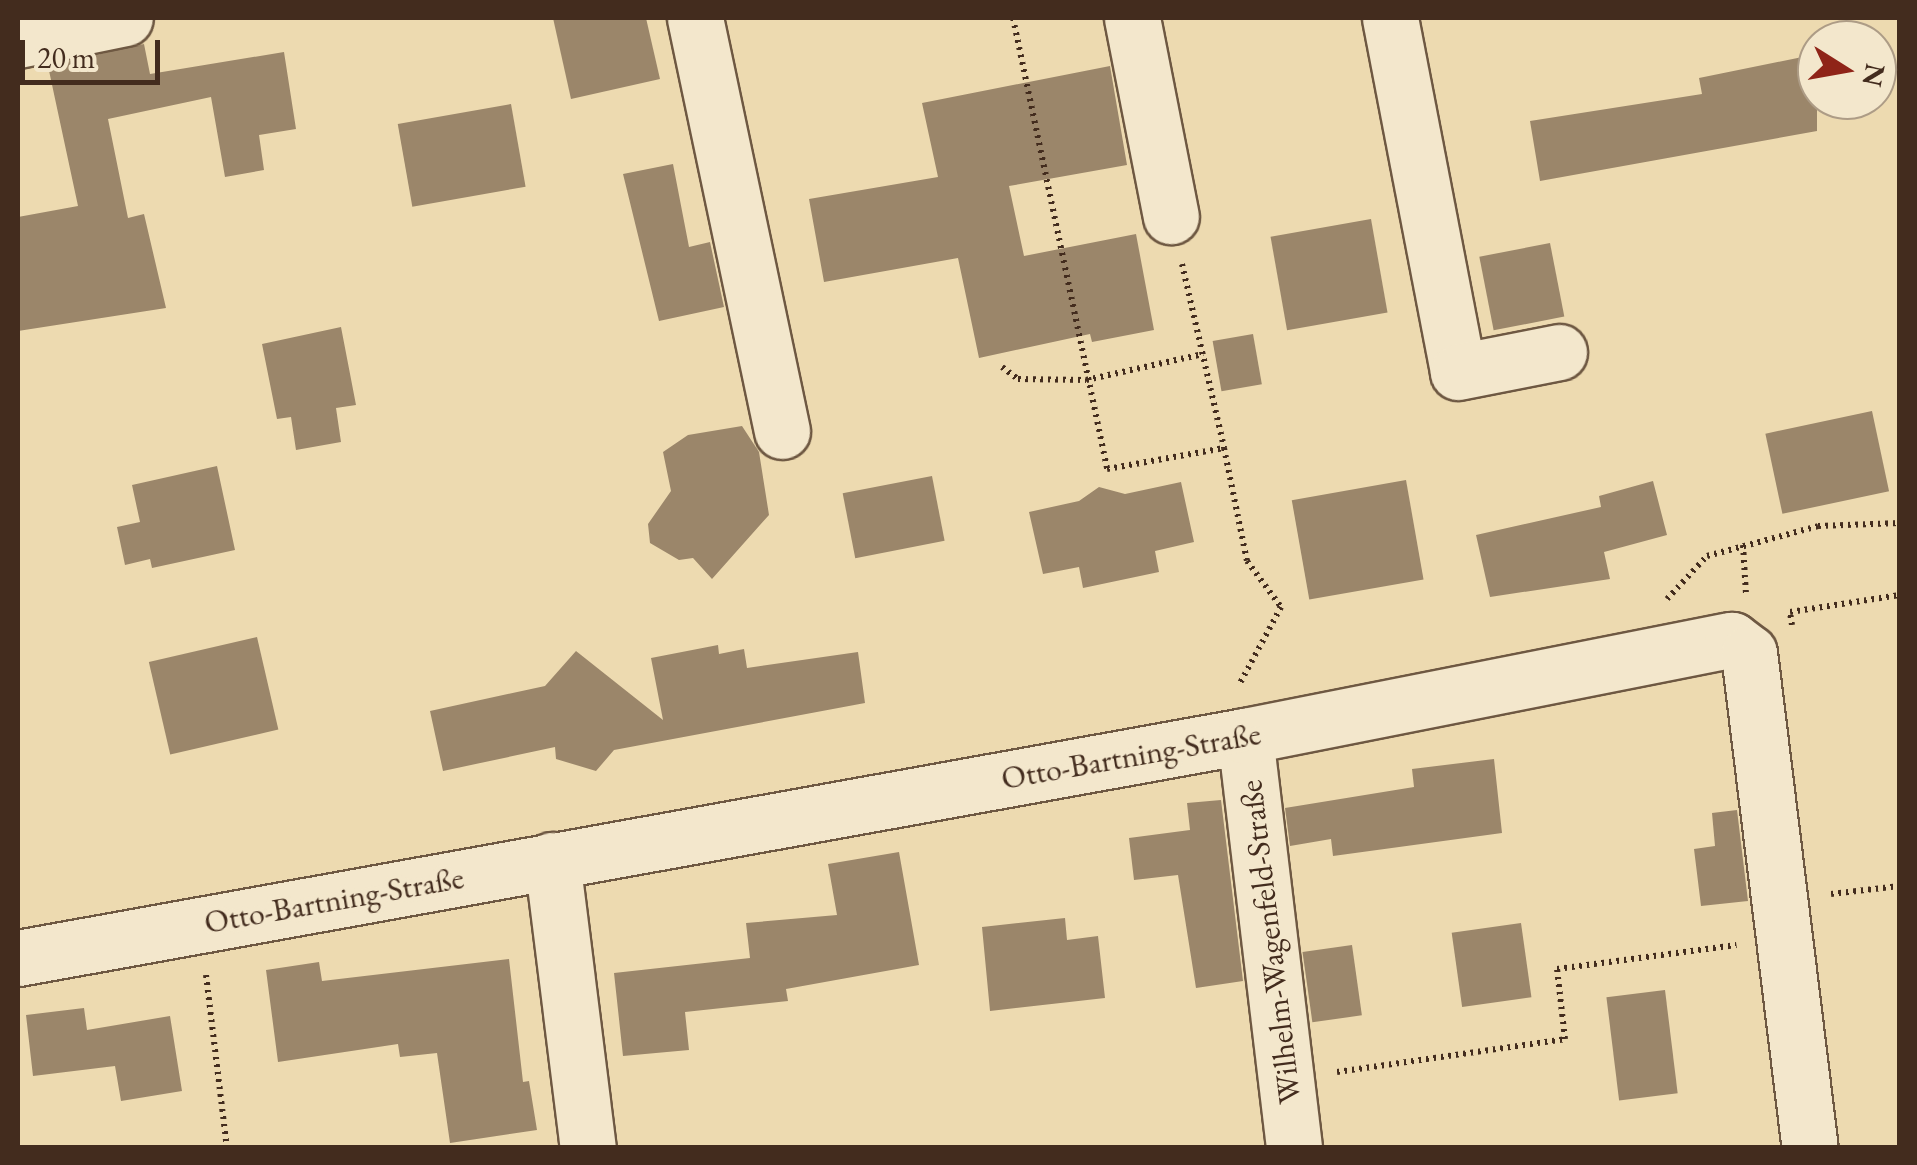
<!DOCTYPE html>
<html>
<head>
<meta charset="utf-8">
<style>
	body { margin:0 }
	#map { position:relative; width:1917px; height:1165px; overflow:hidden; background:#eddab0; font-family:"EB Garamond",serif }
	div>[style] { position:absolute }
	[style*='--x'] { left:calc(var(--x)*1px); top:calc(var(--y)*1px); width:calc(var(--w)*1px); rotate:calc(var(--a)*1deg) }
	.building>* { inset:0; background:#9b866a; transform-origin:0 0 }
	.path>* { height:6px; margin-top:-3px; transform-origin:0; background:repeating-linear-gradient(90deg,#432c1e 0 2.5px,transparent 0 7.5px) }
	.roads { filter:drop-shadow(2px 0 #6e5842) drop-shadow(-2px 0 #6e5842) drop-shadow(0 2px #6e5842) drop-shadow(0 -2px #6e5842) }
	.minor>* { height:55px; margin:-27.5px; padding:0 27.5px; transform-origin:27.5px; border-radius:27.5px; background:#f3e7cc }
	span { translate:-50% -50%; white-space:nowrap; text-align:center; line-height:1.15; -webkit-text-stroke:9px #f3e7cc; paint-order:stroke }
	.street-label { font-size:32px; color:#432c1e }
	.frame { position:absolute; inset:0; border:20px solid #432c1e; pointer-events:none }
	.north { position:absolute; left:1797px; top:20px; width:100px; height:100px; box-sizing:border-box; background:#f3e7cc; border:2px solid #ad9c86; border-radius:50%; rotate:101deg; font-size:28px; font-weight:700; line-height:40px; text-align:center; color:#432c1e }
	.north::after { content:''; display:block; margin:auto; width:35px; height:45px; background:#8f2418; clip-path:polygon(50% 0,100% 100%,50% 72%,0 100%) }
	.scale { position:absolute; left:20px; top:40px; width:140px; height:45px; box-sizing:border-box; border:5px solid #432c1e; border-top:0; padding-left:12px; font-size:30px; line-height:35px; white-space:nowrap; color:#432c1e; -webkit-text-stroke:8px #f3e7cc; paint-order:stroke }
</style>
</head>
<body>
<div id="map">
	<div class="building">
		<div style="clip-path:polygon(553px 18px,646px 18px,660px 79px,571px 99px)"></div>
		<div style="clip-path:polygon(144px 44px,150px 74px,284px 52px,296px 129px,259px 135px,264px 170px,225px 177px,211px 97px,108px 119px,128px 218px,144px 214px,166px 308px,18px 331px,18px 217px,78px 206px,48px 66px)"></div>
		<div style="clip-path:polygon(1817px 54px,1817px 131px,1540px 181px,1530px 121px,1702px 94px,1699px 78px)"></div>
		<div style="clip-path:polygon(1110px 66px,1127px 165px,1009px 186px,1024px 256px,1136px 234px,1154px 330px,1092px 342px,1090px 334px,979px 358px,958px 258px,824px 282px,809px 199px,938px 177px,922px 103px)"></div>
		<div style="left:511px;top:104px;width:84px;height:115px;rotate:80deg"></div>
		<div style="clip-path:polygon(673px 164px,689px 247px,710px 242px,724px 307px,659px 321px,623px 174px)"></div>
		<div style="left:1371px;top:219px;width:95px;height:102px;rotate:80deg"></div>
		<div style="left:1550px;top:243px;width:75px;height:72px;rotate:79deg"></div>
		<div style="clip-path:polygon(341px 327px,356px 405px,336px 408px,341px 442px,296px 450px,291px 417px,277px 419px,262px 344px)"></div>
		<div style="left:1253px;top:334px;width:51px;height:41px;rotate:80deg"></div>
		<div style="left:1872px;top:411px;width:82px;height:109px;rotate:78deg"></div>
		<div style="clip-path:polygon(742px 426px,759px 452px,769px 515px,712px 579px,693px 558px,679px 560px,650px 543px,648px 524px,671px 491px,663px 452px,688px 435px)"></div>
		<div style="clip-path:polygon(217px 466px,235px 550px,152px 568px,150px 559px,125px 565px,117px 527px,140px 522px,132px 485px)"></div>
		<div style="left:932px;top:476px;width:66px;height:91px;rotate:79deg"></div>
		<div style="left:1406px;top:480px;width:101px;height:116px;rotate:80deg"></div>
		<div style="clip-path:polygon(1653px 481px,1667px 535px,1604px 552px,1610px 579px,1490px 597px,1476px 535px,1601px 507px,1599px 496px)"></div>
		<div style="clip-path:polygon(1181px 482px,1194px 542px,1155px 551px,1159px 572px,1083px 588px,1079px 567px,1043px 574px,1029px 512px,1079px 501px,1099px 487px,1125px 494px)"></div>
		<div style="left:257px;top:637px;width:95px;height:111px;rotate:77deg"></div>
		<div style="clip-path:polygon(718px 645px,719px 654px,744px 649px,747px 668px,858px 652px,865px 703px,614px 750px,596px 771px,556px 759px,555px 747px,443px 771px,430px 711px,545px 686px,576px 651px,663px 720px,651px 658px)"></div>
		<div style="clip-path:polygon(1494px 759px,1502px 833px,1333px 856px,1331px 839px,1290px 846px,1285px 808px,1414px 787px,1412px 769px)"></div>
		<div style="clip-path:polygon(1221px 800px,1243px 981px,1196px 988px,1178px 875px,1134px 880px,1129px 838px,1190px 830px,1187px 803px)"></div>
		<div style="clip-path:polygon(1737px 810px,1748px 901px,1701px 906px,1694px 849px,1715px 846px,1712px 813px)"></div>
		<div style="clip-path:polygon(899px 852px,919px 965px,786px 989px,788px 1001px,685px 1012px,689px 1050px,623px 1056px,614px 973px,750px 958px,746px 923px,837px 915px,828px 864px)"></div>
		<div style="clip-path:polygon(1065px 918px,1067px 940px,1098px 936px,1105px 998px,990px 1011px,982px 927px)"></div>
		<div style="left:1521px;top:923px;width:75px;height:70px;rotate:82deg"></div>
		<div style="left:1352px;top:945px;width:71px;height:50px;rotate:82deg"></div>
		<div style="clip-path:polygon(509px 959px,523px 1082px,529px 1081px,537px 1130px,450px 1143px,437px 1053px,400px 1057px,398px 1044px,278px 1062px,266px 970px,319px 962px,322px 981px)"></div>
		<div style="left:1665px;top:990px;width:104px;height:59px;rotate:83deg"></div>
		<div style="clip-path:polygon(84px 1008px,87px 1030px,170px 1016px,182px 1091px,121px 1101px,115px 1066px,33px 1076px,26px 1015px)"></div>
	</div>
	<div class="path">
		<div style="--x:1013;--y:18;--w:461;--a:78.2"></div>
		<div style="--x:1107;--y:469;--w:119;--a:-10.2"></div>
		<div style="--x:1224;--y:448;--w:115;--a:78.5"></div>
		<div style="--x:1247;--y:561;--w:57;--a:53.5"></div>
		<div style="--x:1281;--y:607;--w:89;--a:118.3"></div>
		<div style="--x:1182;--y:264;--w:189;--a:77.1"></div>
		<div style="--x:1002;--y:367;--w:20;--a:37"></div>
		<div style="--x:1018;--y:379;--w:68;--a:0.8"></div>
		<div style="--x:1086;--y:380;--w:120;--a:-12.5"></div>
		<div style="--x:1743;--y:545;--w:49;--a:86.5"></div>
		<div style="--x:1667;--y:599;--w:59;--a:-47.1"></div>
		<div style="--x:1707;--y:556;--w:115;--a:-15.1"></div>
		<div style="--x:1818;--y:526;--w:82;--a:-2.1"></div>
		<div style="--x:1792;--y:625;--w:13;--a:-99"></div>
		<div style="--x:1790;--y:612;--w:111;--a:-8.8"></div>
		<div style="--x:1831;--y:894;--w:69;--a:-6.6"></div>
		<div style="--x:206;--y:975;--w:174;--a:83.1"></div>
		<div style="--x:1337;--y:1072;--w:230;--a:-8.2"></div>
		<div style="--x:1565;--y:1039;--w:70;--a:-96.5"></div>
		<div style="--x:1557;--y:969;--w:181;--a:-7.6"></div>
	</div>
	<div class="roads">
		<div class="minor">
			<div style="--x:695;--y:18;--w:422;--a:78.1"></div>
			<div style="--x:1132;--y:18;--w:202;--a:78.9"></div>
			<div style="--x:1390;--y:18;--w:360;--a:79.1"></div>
			<div style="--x:1458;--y:372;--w:103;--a:-11.2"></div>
			<div style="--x:18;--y:40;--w:109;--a:-11.6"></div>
			<div style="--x:1245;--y:736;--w:415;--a:83.2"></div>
			<div style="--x:552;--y:860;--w:290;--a:82.9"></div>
			<div style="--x:18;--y:958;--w:1247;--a:-10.26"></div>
			<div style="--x:1245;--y:736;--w:496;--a:-11.2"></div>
			<div style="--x:1732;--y:640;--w:21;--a:37"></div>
			<div style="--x:1749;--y:653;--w:499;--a:83"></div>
		</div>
	</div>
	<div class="street-label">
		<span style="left:1131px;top:756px;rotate:-10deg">Otto-Bartning-Straße</span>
		<span style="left:334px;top:900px;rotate:-10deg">Otto-Bartning-Straße</span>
		<span style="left:1270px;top:942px;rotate:-97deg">Wilhelm-Wagenfeld-Straße</span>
	</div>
	<div class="frame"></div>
	<div class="north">N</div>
	<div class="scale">20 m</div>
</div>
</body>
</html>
